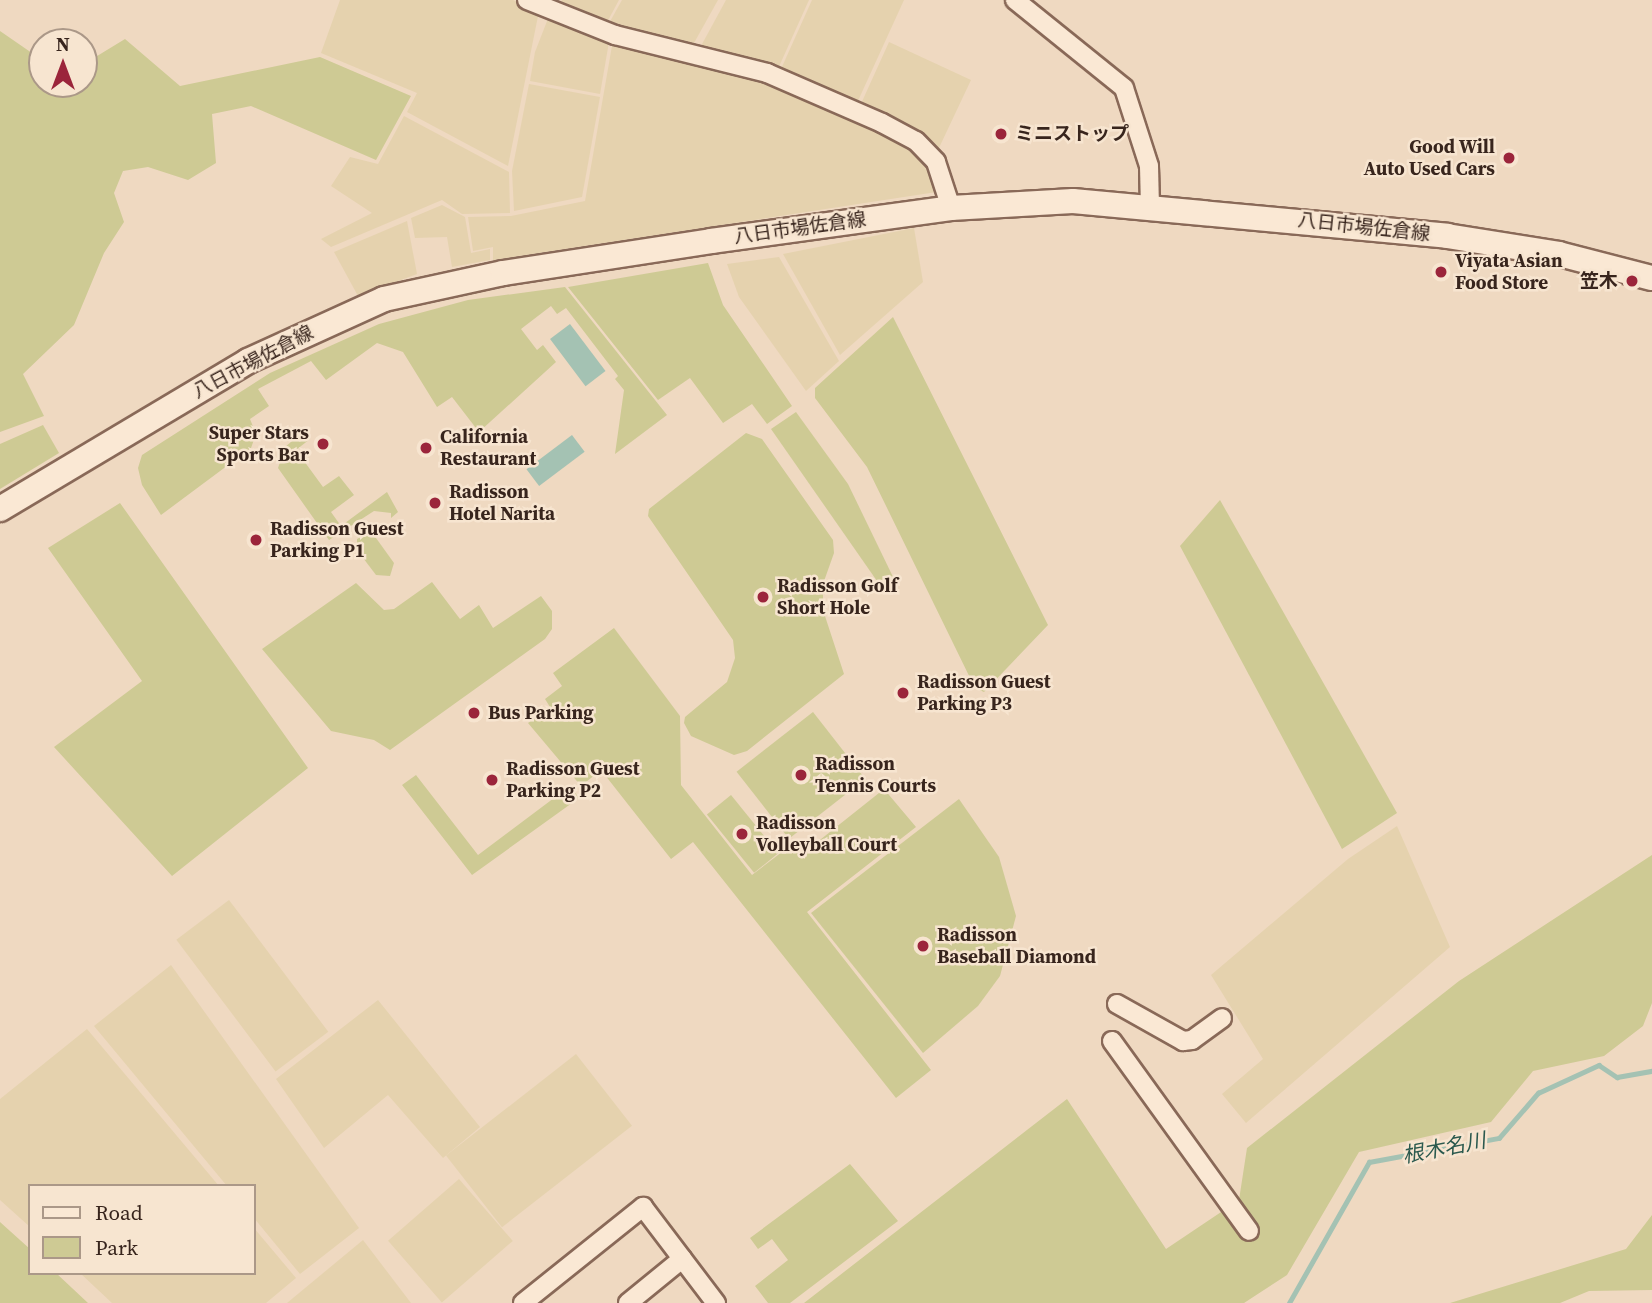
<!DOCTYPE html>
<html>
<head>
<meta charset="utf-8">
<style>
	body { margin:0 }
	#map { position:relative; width:1652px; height:1303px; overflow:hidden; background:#efd9c1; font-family:"Source Serif 4","Noto Sans JP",serif }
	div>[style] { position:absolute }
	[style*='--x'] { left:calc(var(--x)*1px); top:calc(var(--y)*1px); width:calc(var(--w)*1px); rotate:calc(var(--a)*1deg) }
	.farmland>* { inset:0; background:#e5d2ae; transform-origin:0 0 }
	.green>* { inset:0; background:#ceca94; transform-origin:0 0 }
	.water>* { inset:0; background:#a4c2b3; transform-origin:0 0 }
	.stream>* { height:4.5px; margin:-2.25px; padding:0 2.25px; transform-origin:2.25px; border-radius:2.25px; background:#a4c2b3 }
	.roads { filter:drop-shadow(2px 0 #896958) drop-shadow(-2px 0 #896958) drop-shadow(0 2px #896958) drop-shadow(0 -2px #896958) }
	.street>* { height:18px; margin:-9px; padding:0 9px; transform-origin:9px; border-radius:9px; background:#fae8d4 }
	.secondary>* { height:24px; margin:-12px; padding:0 12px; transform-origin:12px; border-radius:12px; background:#fae8d4 }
	.dots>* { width:19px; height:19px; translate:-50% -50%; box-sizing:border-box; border:4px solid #f7e5d0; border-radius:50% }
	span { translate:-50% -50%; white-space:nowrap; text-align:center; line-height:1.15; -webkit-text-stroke:5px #f7e5d0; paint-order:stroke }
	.poi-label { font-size:19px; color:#38251d; font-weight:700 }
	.left { translate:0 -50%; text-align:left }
	.right { translate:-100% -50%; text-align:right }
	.street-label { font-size:19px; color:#38251d }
	.water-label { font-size:21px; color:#2b594e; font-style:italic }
	.legend { position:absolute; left:28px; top:1184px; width:228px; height:91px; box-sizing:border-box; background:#f7e5d0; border:2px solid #ab9888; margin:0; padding:9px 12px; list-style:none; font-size:21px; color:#38251d }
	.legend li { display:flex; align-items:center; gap:14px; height:35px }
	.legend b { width:35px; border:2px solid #ab9888 }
	.north { position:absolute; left:28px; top:28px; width:70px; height:70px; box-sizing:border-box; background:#f7e5d0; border:2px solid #ab9888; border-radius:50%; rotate:0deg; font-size:19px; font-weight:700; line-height:28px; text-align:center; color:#38251d }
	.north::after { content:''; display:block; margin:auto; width:24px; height:32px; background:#9b253b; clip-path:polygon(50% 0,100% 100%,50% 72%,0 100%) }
</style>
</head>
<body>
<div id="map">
	<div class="farmland">
		<div style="clip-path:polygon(340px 0,513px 0,539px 11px,508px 166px,407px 112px,417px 93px,321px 53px)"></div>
		<div style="clip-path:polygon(562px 0,619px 0,605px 26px,558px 7px)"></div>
		<div style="clip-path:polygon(622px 0,718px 0,694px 43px,608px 25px)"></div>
		<div style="clip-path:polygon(726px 0,809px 0,777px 71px,701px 46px)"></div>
		<div style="clip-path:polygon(812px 0,904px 0,857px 103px,781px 69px)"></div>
		<div style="clip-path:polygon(549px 16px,609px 42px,600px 94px,530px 81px,535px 52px)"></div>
		<div style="clip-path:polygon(613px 40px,765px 77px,912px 145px,933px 165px,943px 191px,493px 260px,493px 247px,473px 251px,468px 217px,511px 216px,585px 201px)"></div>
		<div style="clip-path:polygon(889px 42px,971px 80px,938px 150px,914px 130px,860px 106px)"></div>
		<div style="clip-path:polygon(529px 84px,600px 97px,582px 197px,514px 211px,512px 171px)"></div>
		<div style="clip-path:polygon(404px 116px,509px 172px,510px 213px,462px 214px,442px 200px,331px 247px,321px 239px,372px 213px,331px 186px,350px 157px,378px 164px)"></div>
		<div style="clip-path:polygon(442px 205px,465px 217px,471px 253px,490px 249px,490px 260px,452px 267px,447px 237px,415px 238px,411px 218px)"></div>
		<div style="clip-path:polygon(407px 221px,417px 274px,358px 296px,334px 252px)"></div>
		<div style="clip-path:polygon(914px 228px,923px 282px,840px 355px,783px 254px)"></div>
		<div style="clip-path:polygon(779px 257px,839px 361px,806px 391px,739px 297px,727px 264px)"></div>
		<div style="clip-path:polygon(1397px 826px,1450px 947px,1246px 1123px,1222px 1094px,1263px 1059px,1211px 975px,1348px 859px)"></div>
		<div style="left:229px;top:900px;width:165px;height:66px;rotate:53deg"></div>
		<div style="clip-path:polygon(171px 965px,359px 1228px,300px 1274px,254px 1218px,254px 1186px,227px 1186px,94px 1026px)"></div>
		<div style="clip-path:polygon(378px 1000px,480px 1127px,443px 1158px,388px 1095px,324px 1148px,276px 1079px)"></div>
		<div style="clip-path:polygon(87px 1029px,219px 1186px,30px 1186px,30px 1227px,0 1200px,0 1099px)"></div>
		<div style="left:576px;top:1054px;width:91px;height:165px;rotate:52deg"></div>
		<div style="left:459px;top:1179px;width:82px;height:94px;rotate:49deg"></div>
		<div style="clip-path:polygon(254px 1228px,296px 1278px,266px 1303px,112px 1303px,80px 1273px,254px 1273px)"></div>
		<div style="clip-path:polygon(363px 1240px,411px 1303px,287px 1303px)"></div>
	</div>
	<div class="green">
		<div style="clip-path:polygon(0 31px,42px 60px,42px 84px,84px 84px,84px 64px,125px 39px,180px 86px,320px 57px,411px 96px,376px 160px,251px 106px,212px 114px,216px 163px,188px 180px,148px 167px,123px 171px,114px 193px,124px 222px,104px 253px,74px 325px,23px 374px,44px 416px,0 432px)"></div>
		<div style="clip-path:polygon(708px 263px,723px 305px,792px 406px,767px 424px,752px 404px,723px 423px,690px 378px,658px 400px,568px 287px)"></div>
		<div style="clip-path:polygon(565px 287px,667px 415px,615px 454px,624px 390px,615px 379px,618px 376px,566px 308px,557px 314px,551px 306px,521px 329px,537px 350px,543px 345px,556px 362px,479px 432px,452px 397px,437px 407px,403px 352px,377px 343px,326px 380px,311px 361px,258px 389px,269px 406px,250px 419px,256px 434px,251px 448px,161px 515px,142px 485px,138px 468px,142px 455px,270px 373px,379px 324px,468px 300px)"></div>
		<div style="clip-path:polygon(893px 317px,1048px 625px,984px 692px,975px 688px,867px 467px,815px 398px,815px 388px)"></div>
		<div style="clip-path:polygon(796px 412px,848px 484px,895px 581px,877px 581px,771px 429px)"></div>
		<div style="clip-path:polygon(43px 425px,59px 453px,0 489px,0 444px)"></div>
		<div style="clip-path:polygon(304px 431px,310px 439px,296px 450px,323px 487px,339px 476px,354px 495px,331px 512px,341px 526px,387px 492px,398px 512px,391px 518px,391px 513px,374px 511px,329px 540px,278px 468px,285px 447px)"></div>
		<div style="clip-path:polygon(746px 433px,762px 439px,833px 540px,834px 553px,823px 584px,823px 610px,844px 674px,747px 751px,734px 755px,691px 736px,684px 723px,685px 717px,727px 682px,735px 658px,733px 640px,648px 516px,649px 509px)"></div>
		<div style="clip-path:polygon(1220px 500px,1397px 813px,1342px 849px,1180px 546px)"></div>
		<div style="clip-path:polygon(120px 503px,308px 768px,172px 876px,54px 747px,142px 681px,48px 548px)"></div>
		<div style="clip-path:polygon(366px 534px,376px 538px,394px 563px,390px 576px,376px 575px,357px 550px,357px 539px)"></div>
		<div style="clip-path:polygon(432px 582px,460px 619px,479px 605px,493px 628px,541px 596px,552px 611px,552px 629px,545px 639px,390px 750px,374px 740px,331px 731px,262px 649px,356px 583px,384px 610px,394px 609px)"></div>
		<div style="clip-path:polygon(614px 628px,680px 716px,681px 785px,752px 875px,791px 845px,801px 855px,884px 789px,916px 827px,807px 912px,931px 1070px,896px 1098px,693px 842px,671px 859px,601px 770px,581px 786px,528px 723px,550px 707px,545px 699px,562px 686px,553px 673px)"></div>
		<div style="left:813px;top:712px;width:85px;height:97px;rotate:52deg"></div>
		<div style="clip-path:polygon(416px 775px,478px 855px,570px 786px,579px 798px,472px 875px,402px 785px)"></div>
		<div style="left:731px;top:795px;width:75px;height:31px;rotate:51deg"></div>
		<div style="clip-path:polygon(959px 799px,999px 857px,1016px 916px,1000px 976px,978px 1006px,923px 1053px,811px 913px)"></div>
		<div style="clip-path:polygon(1652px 855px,1652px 1003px,1643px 1026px,1604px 1056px,1533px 1071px,1491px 1122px,1359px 1152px,1287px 1275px,1244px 1303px,804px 1303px,1067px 1099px,1166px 1249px,1239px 1200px,1247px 1148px,1459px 981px)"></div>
		<div style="clip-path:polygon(850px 1164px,898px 1221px,790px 1303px,768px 1303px,755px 1286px,788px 1260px,772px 1239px,758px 1249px,750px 1238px)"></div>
		<div style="clip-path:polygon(1652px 1215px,1652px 1290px,1589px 1291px,1560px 1303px,1450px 1303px,1626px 1249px)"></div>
		<div style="clip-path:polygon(0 1222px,30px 1249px,30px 1273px,56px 1273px,88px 1303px,0 1303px)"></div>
	</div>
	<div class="water">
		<div style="left:570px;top:324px;width:59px;height:25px;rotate:53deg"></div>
		<div style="left:572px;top:435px;width:21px;height:57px;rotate:53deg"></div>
	</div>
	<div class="stream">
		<div style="--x:1289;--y:1303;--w:162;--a:-60.4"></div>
		<div style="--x:1369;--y:1162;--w:132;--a:-10.5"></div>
		<div style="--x:1499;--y:1138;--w:60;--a:-49.1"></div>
		<div style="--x:1538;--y:1093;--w:67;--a:-24.7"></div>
		<div style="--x:1599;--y:1065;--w:22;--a:34"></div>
		<div style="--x:1617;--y:1077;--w:36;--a:-10"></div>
	</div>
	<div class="roads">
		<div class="street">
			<div style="--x:527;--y:0;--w:95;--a:21.7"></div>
			<div style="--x:615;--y:35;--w:157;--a:14"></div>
			<div style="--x:767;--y:73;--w:125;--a:23.5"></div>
			<div style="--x:882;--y:123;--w:38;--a:28"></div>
			<div style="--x:916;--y:141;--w:29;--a:46"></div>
			<div style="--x:936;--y:162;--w:48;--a:71.9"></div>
			<div style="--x:1015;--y:0;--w:140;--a:38.9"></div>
			<div style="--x:1124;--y:88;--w:82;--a:72.2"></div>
			<div style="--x:1149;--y:166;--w:40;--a:88.6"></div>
			<div style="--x:1117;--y:1004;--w:76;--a:29.3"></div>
			<div style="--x:1183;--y:1041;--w:9;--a:-6"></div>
			<div style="--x:1192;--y:1040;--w:37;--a:-36"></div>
			<div style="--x:1112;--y:1041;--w:234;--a:54.2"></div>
			<div style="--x:523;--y:1303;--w:154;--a:-38.7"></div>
			<div style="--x:643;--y:1207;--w:121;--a:52.8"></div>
			<div style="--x:628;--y:1303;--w:70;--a:-39.2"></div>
		</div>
		<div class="secondary">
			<div style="--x:0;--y:509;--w:289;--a:-30.8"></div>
			<div style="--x:248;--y:361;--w:149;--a:-24.5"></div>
			<div style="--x:384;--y:299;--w:122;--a:-12.3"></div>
			<div style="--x:503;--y:273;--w:210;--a:-8.7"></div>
			<div style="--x:711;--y:241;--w:242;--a:-7.8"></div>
			<div style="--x:951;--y:208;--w:122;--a:-3.3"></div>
			<div style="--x:1073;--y:201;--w:376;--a:5.3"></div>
			<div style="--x:1447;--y:236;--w:113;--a:9.1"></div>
			<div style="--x:1559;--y:254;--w:96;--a:14.5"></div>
		</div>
	</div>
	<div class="dots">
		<div style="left:1001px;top:134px;background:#9b253b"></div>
		<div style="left:1509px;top:158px;background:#9b253b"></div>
		<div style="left:1441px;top:272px;background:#9b253b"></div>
		<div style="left:1632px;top:281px;background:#9b253b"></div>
		<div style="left:323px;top:444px;background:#9b253b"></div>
		<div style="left:426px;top:448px;background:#9b253b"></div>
		<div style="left:435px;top:503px;background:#9b253b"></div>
		<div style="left:256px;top:540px;background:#9b253b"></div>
		<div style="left:763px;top:597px;background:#9b253b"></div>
		<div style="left:903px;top:693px;background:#9b253b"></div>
		<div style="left:474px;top:713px;background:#9b253b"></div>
		<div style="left:801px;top:775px;background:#9b253b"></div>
		<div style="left:492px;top:780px;background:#9b253b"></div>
		<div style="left:742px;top:834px;background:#9b253b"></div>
		<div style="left:923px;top:946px;background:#9b253b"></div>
	</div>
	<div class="poi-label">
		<span class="left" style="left:1015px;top:134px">ミニストップ</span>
		<span class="right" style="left:1495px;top:158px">Good Will<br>Auto Used Cars</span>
		<span class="left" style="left:1455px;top:272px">Viyata Asian<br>Food Store</span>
		<span class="right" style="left:1618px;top:281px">笠木</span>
		<span class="right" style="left:309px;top:444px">Super Stars<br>Sports Bar</span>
		<span class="left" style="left:440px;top:448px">California<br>Restaurant</span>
		<span class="left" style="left:449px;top:503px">Radisson<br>Hotel Narita</span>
		<span class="left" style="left:270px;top:540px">Radisson Guest<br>Parking P1</span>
		<span class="left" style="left:777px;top:597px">Radisson Golf<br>Short Hole</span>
		<span class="left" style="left:917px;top:693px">Radisson Guest<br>Parking P3</span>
		<span class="left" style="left:488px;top:713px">Bus Parking</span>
		<span class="left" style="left:815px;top:775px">Radisson<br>Tennis Courts</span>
		<span class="left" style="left:506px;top:780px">Radisson Guest<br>Parking P2</span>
		<span class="left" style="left:756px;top:834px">Radisson<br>Volleyball Court</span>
		<span class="left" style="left:937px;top:946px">Radisson<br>Baseball Diamond</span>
	</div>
	<div class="street-label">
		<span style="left:1364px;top:227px;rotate:6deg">八日市場佐倉線</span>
		<span style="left:800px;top:228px;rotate:-8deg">八日市場佐倉線</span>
		<span style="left:253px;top:362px;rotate:-28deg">八日市場佐倉線</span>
	</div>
	<div class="water-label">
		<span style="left:1444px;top:1148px;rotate:-11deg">根木名川</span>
	</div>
	<ul class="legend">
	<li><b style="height:9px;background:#fae8d4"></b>Road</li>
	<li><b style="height:19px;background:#ceca94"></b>Park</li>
	</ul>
	<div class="north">N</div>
</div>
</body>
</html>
